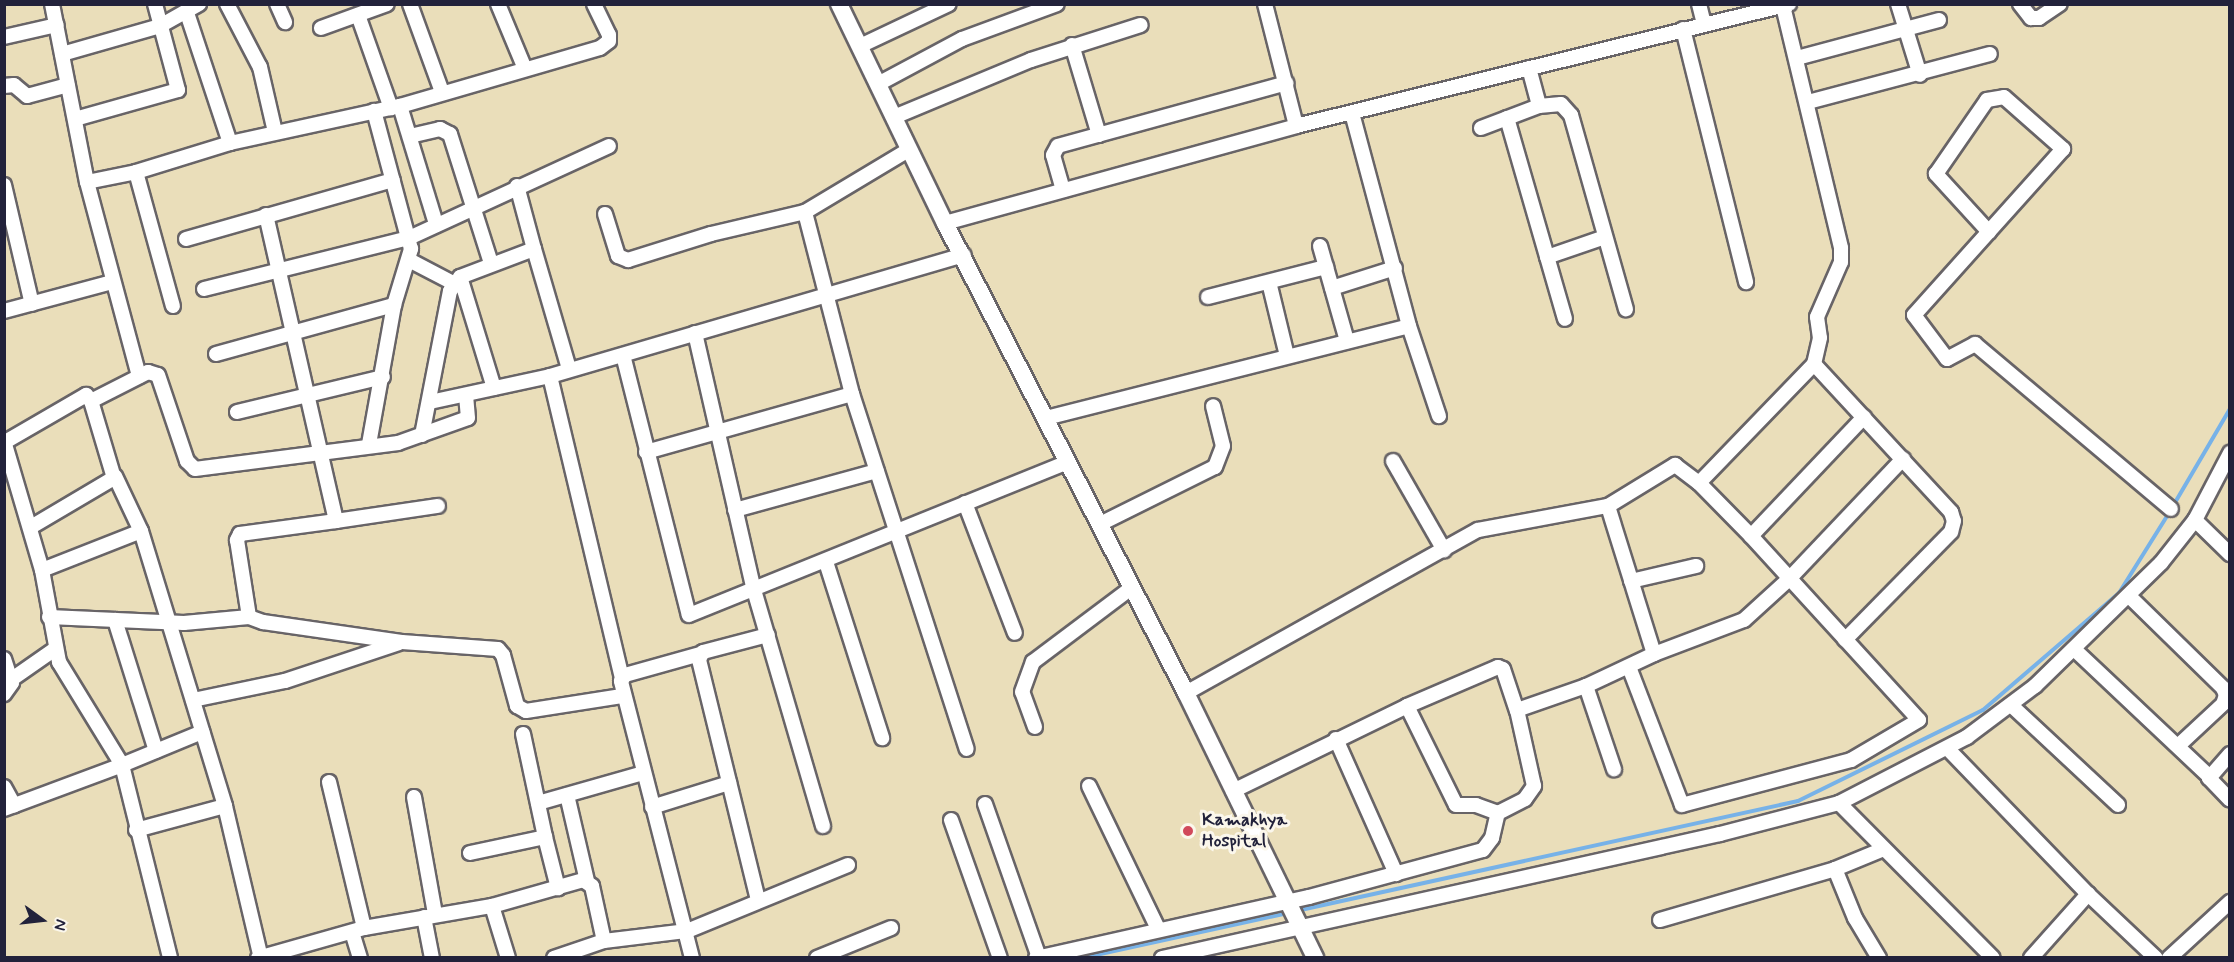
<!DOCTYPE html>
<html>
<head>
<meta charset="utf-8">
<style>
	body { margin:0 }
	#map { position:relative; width:2234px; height:962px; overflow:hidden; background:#eadeba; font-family:Mynerve,sans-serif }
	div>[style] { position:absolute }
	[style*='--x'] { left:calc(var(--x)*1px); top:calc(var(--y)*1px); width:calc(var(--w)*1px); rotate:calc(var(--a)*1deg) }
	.stream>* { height:4px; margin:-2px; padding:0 2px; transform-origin:2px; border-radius:2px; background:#77b2e8 }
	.roads { filter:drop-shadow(2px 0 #686467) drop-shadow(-2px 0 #686467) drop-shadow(0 2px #686467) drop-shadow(0 -2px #686467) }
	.minor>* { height:14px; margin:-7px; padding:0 7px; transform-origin:7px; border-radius:7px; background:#fff }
	.major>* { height:16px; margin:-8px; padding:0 8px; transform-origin:8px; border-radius:8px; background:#fff }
	.dots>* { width:16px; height:16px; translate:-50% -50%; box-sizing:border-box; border:3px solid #fbf7ec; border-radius:50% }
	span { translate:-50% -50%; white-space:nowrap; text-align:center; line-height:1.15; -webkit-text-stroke:6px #fbf7ec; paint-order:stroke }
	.poi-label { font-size:18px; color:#22223b; font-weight:700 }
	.left { translate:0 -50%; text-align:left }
	.frame { position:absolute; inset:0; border:6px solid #22223b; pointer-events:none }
	.north { position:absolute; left:12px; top:890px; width:60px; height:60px; -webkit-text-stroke:4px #fbf7ec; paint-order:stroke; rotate:105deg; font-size:16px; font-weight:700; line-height:24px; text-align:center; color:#22223b }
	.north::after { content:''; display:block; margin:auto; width:21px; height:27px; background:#22223b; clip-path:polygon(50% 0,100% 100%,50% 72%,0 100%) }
</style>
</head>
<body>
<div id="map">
	<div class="stream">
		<div style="--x:2173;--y:506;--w:113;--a:-59.6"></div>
		<div style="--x:1296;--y:911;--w:514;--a:-12.36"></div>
		<div style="--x:1798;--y:801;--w:206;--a:-26.2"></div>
		<div style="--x:1983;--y:710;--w:179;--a:-40.7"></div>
		<div style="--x:2119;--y:593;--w:94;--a:-58"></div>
		<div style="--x:1082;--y:958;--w:212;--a:-12.3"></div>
	</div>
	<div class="roads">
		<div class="minor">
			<div style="--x:52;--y:4;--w:181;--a:78.9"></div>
			<div style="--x:87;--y:182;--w:201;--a:75"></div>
			<div style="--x:227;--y:4;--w:71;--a:62.4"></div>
			<div style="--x:260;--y:67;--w:67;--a:77"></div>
			<div style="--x:277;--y:4;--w:20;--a:66"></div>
			<div style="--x:410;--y:4;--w:94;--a:70"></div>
			<div style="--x:498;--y:4;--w:70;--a:67.4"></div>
			<div style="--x:1265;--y:4;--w:126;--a:75.7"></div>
			<div style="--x:1699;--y:4;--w:21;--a:76"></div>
			<div style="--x:1898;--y:4;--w:74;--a:72.8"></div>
			<div style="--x:2020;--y:4;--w:18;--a:52"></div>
			<div style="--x:2031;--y:18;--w:8;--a:0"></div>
			<div style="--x:2039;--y:18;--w:25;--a:-34"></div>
			<div style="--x:1783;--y:6;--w:249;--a:76.5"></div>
			<div style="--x:1841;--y:248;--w:14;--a:90"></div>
			<div style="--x:1841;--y:262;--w:60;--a:113.6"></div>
			<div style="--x:1817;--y:317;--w:21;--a:82"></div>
			<div style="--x:1820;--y:338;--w:27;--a:103"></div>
			<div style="--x:187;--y:13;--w:137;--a:71.7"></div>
			<div style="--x:358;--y:15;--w:99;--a:70.5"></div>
			<div style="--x:321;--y:28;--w:70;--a:-20"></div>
			<div style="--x:1683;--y:29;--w:261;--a:76"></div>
			<div style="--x:4;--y:37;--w:54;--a:-12.8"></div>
			<div style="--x:1072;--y:45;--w:94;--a:73.3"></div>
			<div style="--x:860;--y:46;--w:98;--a:-25.3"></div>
			<div style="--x:62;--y:54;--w:102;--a:-15.9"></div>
			<div style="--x:160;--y:26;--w:45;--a:-29.4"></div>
			<div style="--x:1797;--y:58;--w:147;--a:-15"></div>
			<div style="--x:1529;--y:68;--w:39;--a:75"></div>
			<div style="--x:1539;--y:106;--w:22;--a:-5"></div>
			<div style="--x:1561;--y:104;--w:15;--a:48"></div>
			<div style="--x:1571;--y:115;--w:202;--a:74.2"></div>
			<div style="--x:878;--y:84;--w:95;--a:-28.2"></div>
			<div style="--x:962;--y:39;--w:101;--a:-20.2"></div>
			<div style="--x:4;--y:86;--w:10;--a:-6"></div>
			<div style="--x:14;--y:85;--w:17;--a:40"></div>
			<div style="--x:27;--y:96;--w:42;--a:-15"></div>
			<div style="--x:1808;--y:102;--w:188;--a:-14.8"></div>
			<div style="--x:400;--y:106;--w:123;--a:73"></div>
			<div style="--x:1352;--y:113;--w:220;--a:75"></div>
			<div style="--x:1409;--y:326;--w:95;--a:71.6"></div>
			<div style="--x:894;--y:117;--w:148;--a:-22.6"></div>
			<div style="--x:1031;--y:60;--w:115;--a:-17.7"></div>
			<div style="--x:1507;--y:118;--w:209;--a:73.9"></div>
			<div style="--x:75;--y:119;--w:107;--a:-15.7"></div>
			<div style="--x:178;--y:90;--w:89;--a:-105"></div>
			<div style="--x:1481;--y:128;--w:62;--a:-20.8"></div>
			<div style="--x:410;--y:136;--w:31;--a:-13"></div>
			<div style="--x:440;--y:129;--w:11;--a:27"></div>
			<div style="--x:450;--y:134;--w:135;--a:72.4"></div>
			<div style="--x:136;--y:172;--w:139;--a:74.6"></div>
			<div style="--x:87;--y:182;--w:50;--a:-11.5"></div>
			<div style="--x:136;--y:172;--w:98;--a:-17.1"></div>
			<div style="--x:230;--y:143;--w:174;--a:-12.3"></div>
			<div style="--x:400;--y:106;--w:208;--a:-16.2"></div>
			<div style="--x:600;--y:48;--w:11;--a:-38"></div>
			<div style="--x:609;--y:41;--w:6;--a:-90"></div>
			<div style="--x:609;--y:35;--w:34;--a:-116"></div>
			<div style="--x:4;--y:185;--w:122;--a:76.8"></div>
			<div style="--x:517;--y:186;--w:65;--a:74.9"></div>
			<div style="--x:1063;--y:190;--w:36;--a:-106"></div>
			<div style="--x:1053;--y:155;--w:10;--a:-61"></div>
			<div style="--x:1058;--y:146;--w:237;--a:-15.4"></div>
			<div style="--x:605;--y:214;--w:44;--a:72.8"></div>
			<div style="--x:618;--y:256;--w:11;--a:22"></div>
			<div style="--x:628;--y:260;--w:87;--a:-17.4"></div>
			<div style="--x:711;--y:234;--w:97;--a:-13.2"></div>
			<div style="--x:805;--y:212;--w:122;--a:-31"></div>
			<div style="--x:266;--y:215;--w:314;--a:77.1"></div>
			<div style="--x:336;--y:521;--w:97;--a:172.3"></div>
			<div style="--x:240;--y:534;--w:7;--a:117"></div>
			<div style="--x:237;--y:540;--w:78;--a:81.1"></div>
			<div style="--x:249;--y:617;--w:15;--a:20"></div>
			<div style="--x:263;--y:622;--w:140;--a:8.2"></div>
			<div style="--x:402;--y:642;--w:96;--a:4.2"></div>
			<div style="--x:498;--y:649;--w:8;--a:50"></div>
			<div style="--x:503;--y:655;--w:53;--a:74.6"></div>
			<div style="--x:517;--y:706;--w:10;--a:29"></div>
			<div style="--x:526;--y:711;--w:97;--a:-8.9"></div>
			<div style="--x:945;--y:223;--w:364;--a:-15.4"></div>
			<div style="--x:1296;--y:126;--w:508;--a:-13.9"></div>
			<div style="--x:1989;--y:232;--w:79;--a:-132.4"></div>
			<div style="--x:1936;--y:174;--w:90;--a:-55.4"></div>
			<div style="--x:1987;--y:100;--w:17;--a:-10"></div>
			<div style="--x:2004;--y:97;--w:79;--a:41.4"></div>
			<div style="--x:2063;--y:149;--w:223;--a:131.9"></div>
			<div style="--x:1914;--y:315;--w:55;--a:53.1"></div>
			<div style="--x:1947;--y:359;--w:32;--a:-28"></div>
			<div style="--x:1975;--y:344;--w:256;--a:40.1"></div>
			<div style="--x:186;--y:239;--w:215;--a:-15.9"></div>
			<div style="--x:1320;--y:246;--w:99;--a:74.1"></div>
			<div style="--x:1547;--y:257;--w:61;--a:-19"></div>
			<div style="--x:409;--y:260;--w:50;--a:27.6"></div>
			<div style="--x:1269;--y:282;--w:76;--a:76.3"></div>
			<div style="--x:1332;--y:288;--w:66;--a:-17.6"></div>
			<div style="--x:204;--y:289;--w:211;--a:-14"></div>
			<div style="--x:409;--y:238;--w:220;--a:-24.7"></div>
			<div style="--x:1208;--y:297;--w:122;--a:-14.3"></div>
			<div style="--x:4;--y:311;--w:112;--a:-15"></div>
			<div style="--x:695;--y:333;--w:264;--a:77.1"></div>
			<div style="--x:754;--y:590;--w:246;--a:73.7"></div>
			<div style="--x:216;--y:354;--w:185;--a:-15.4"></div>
			<div style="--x:623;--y:355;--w:268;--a:75.8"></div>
			<div style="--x:689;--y:615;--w:409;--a:-22"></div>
			<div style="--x:550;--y:376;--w:310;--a:76.6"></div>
			<div style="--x:494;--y:388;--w:116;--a:-107"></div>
			<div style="--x:460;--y:277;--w:79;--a:-20.7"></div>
			<div style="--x:534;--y:249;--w:125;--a:73.7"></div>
			<div style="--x:852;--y:394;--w:373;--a:72.1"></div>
			<div style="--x:430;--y:402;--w:123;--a:-12.2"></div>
			<div style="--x:550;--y:376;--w:431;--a:-16.3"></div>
			<div style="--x:237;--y:412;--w:150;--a:-13.5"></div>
			<div style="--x:1046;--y:418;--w:374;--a:-14.2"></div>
			<div style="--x:422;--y:435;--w:147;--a:-79"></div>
			<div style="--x:450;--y:291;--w:16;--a:-52"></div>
			<div style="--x:4;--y:441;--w:134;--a:73.6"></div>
			<div style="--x:42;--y:570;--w:94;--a:79.5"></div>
			<div style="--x:59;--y:662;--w:121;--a:58.5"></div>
			<div style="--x:122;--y:765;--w:87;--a:-22.4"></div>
			<div style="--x:5;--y:442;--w:94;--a:-30.1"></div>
			<div style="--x:86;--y:395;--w:8;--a:50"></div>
			<div style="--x:369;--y:444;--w:141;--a:-79.8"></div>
			<div style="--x:394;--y:305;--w:59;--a:-73.1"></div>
			<div style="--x:411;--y:249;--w:143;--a:-105"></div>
			<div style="--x:646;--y:452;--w:214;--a:-15.7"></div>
			<div style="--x:852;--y:394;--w:188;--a:-104.5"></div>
			<div style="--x:1393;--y:461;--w:103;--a:60.2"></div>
			<div style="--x:115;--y:476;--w:61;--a:64.7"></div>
			<div style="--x:141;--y:531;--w:288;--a:73"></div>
			<div style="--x:1699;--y:483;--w:165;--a:-46"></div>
			<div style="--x:1814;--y:364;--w:202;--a:47.2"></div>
			<div style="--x:1951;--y:512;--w:9;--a:72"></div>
			<div style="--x:1954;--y:521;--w:11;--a:105"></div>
			<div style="--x:1951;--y:532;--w:151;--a:134.5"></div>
			<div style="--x:965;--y:503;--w:139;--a:69"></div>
			<div style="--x:735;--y:510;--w:147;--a:-15.4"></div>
			<div style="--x:2195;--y:520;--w:49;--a:44.2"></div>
			<div style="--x:336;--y:521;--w:103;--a:-8.4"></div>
			<div style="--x:1100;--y:524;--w:128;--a:-26.4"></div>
			<div style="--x:1215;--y:467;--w:22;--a:-69"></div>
			<div style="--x:1223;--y:446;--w:41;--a:-104"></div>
			<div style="--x:31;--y:527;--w:96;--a:-30.6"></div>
			<div style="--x:114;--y:478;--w:80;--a:-106.6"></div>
			<div style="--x:91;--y:401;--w:64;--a:-27"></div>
			<div style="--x:148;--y:372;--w:10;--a:17"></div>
			<div style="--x:158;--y:375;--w:91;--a:71.4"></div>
			<div style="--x:187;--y:461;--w:11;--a:45"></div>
			<div style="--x:195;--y:469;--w:205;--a:-7.3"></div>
			<div style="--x:398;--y:443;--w:74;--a:-19.7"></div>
			<div style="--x:468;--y:418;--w:22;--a:-95"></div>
			<div style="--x:1751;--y:536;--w:164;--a:-46.5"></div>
			<div style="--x:826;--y:562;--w:185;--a:72.3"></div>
			<div style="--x:42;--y:570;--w:106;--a:-21.5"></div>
			<div style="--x:1631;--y:581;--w:67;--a:-13"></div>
			<div style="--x:2129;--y:596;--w:132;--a:44.4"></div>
			<div style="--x:2223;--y:688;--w:8;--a:67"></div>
			<div style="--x:2226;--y:695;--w:9;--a:108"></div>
			<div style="--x:2223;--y:704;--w:60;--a:137"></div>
			<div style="--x:49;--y:617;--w:135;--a:2.5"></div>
			<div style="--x:184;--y:623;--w:65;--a:-5.3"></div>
			<div style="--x:115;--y:620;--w:137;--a:72.6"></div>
			<div style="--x:2074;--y:649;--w:185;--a:43.3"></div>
			<div style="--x:1654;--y:654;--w:96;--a:-20.7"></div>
			<div style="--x:1744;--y:620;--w:59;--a:-42.3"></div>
			<div style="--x:1788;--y:580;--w:167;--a:-46.5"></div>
			<div style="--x:4;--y:659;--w:25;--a:72"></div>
			<div style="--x:12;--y:683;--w:14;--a:126"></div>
			<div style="--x:12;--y:679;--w:52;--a:-34.9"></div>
			<div style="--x:1586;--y:686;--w:88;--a:71.4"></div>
			<div style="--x:1186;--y:693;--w:334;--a:-29.2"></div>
			<div style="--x:1478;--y:530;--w:132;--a:-10.5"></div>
			<div style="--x:1608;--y:506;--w:79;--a:-31.5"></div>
			<div style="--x:1675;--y:465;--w:30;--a:37"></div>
			<div style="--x:1699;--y:483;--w:74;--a:45.5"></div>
			<div style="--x:1751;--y:536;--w:249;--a:47.6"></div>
			<div style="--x:1919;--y:720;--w:79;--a:149.5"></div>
			<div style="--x:1851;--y:760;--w:175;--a:165.1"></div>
			<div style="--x:1682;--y:805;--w:148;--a:-111"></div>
			<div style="--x:193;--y:700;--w:94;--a:-11.7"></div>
			<div style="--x:285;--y:681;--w:120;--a:-18.4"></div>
			<div style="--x:1407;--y:706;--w:110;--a:63.7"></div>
			<div style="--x:1456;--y:805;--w:20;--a:0"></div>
			<div style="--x:1476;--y:805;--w:23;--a:20"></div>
			<div style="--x:2012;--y:706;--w:145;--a:43"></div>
			<div style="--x:1035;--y:727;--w:37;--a:-110"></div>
			<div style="--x:1022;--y:692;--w:32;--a:-70"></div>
			<div style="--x:1033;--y:662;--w:121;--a:-37"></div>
			<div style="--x:523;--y:734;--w:105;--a:77.9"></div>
			<div style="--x:1336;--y:739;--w:148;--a:66"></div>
			<div style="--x:1947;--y:748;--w:203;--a:46"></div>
			<div style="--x:2088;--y:894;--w:93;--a:43.3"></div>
			<div style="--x:2230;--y:754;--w:32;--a:131"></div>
			<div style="--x:2209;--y:778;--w:30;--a:46"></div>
			<div style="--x:329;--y:782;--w:150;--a:76.5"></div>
			<div style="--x:1089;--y:786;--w:159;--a:64.2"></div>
			<div style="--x:4;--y:787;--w:21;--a:61"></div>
			<div style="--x:1233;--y:791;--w:194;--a:-26"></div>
			<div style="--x:1407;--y:706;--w:99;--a:-23.2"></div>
			<div style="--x:1498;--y:667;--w:5;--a:22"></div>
			<div style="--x:1503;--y:669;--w:44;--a:71.6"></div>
			<div style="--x:567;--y:795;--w:88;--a:76.9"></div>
			<div style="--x:414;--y:797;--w:119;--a:79.8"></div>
			<div style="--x:538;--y:803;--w:109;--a:-15.9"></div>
			<div style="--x:1839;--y:803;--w:218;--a:45.2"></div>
			<div style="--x:985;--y:804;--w:162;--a:70.6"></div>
			<div style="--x:652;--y:807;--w:81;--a:-17.3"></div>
			<div style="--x:4;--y:809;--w:126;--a:-20.4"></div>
			<div style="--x:122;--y:765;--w:199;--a:76"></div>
			<div style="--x:951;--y:820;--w:146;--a:70.5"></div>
			<div style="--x:136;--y:830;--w:92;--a:-15.1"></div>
			<div style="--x:225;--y:806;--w:156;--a:76.7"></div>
			<div style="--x:470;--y:853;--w:77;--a:-12"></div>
			<div style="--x:545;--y:837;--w:53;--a:75.7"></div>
			<div style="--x:1835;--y:869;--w:53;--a:67.8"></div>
			<div style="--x:1855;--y:918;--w:47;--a:59"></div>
			<div style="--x:758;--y:900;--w:248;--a:-103.8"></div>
			<div style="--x:699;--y:659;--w:8;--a:-60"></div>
			<div style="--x:703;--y:652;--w:67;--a:-14.7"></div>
			<div style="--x:492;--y:906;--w:54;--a:72.9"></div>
			<div style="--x:424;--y:917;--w:42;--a:79"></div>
			<div style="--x:1660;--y:920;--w:182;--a:-16.2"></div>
			<div style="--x:1835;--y:869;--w:50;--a:-22.4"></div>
			<div style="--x:352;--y:932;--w:27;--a:73"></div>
			<div style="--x:258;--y:958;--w:110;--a:-15.8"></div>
			<div style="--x:364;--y:928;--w:130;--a:-9.8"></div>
			<div style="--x:492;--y:906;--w:95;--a:-15.9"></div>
			<div style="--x:583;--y:880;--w:11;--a:34"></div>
			<div style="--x:592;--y:886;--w:56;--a:77.7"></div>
			<div style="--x:604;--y:941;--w:84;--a:-6.9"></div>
			<div style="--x:687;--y:931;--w:174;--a:-22.3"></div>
			<div style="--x:554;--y:958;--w:53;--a:-18.8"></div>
			<div style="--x:692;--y:958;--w:286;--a:-104.4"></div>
			<div style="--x:621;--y:681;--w:7;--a:-56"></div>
			<div style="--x:625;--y:675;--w:78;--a:-15.6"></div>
			<div style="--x:817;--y:958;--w:80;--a:-22.1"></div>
			<div style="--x:1036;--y:958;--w:280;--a:-12.6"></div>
			<div style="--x:1309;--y:897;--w:180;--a:-15.1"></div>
			<div style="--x:1483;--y:850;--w:15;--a:-53"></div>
			<div style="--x:1492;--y:838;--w:26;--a:-77"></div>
			<div style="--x:1498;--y:813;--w:30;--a:-27"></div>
			<div style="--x:1525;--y:799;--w:16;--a:-55"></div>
			<div style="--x:1534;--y:786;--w:78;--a:-102.6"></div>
			<div style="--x:1517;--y:710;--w:73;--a:-19.2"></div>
			<div style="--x:1586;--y:686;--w:75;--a:-25.2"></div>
			<div style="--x:1654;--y:654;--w:155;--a:-107.3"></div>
			<div style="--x:1162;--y:958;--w:572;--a:-12.53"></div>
			<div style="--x:1720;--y:834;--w:123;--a:-14.6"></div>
			<div style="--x:1839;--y:803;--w:144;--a:-27.3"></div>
			<div style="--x:1967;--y:737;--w:85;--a:-36.9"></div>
			<div style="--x:2035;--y:686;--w:176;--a:-44.3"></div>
			<div style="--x:2161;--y:563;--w:55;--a:-51.7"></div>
			<div style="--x:2195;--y:520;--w:76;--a:-62.4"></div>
			<div style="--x:2031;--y:958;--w:86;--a:-48.3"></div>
			<div style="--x:2169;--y:958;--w:83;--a:-42.6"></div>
		</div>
		<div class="major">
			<div style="--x:839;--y:4;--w:243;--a:64.2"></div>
			<div style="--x:945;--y:223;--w:528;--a:62.85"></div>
			<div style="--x:1186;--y:693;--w:295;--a:64"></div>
		</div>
	</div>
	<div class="dots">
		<div style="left:1188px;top:831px;background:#d1495b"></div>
	</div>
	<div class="poi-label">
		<span class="left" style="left:1202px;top:831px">Kamakhya<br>Hospital</span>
	</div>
	<div class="frame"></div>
	<div class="north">N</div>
</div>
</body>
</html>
